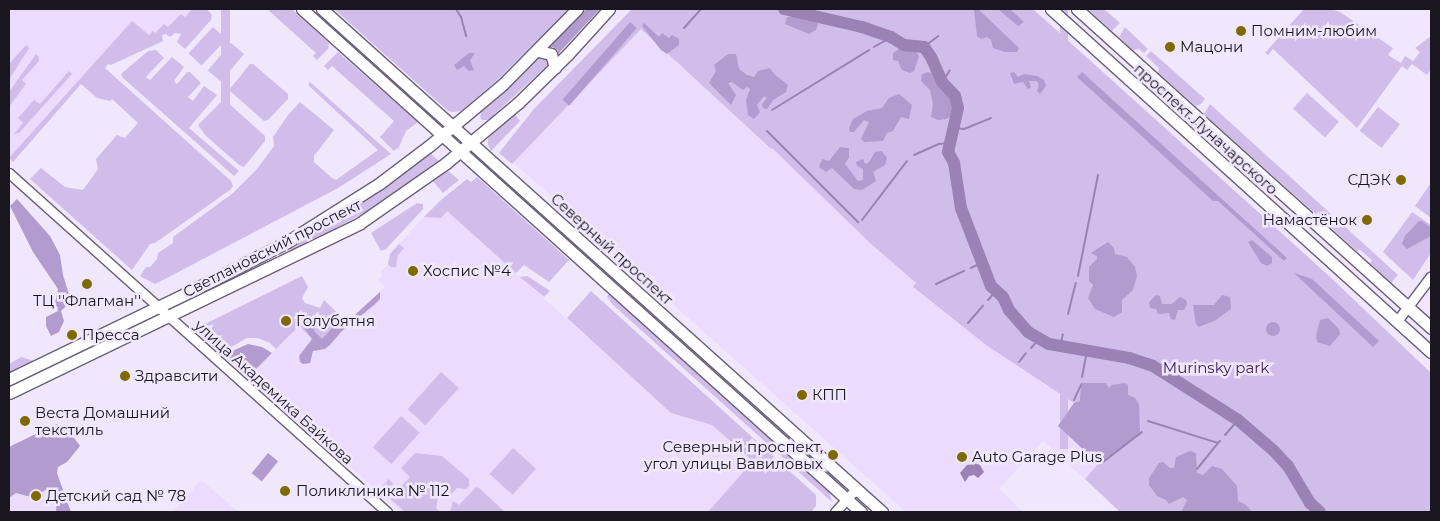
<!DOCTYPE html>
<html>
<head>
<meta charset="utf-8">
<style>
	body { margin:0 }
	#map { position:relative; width:1440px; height:521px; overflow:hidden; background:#f0e7fc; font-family:Montserrat,sans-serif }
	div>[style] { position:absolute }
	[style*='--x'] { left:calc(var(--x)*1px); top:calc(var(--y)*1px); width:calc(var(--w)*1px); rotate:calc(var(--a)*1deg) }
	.built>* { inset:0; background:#ebdcfd }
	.green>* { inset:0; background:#d1bde9; transform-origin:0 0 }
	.forest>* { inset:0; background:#b29bce; transform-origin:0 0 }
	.round { border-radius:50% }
	.water>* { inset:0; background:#9a83b4 }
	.stream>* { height:2px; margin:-1px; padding:0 1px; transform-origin:1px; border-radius:1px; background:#9a83b4 }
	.river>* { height:12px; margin:-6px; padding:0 6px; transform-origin:6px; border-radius:6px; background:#9a83b4 }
	.roads { filter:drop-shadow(1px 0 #6a6077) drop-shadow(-1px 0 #6a6077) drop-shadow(0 1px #6a6077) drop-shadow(0 -1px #6a6077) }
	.minor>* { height:9px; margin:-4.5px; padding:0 4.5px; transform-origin:4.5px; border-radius:4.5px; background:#fff }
	.major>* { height:11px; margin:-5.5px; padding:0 5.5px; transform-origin:5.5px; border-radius:5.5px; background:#fff }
	.dots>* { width:14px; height:14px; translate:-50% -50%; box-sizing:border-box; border:2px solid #f0e7fc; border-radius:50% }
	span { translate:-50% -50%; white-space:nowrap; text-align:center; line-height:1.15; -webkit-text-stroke:5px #f0e7fc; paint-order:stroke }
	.poi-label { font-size:15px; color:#1a161f }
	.left { translate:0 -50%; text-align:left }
	.right { translate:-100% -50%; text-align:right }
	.street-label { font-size:15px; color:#1a161f }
	.park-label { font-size:15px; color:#42235f }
	.frame { position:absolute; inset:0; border:10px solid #1a161f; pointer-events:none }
</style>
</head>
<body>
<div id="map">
	<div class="built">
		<div style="clip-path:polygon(9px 9px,207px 9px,99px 63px,13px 162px,9px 158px)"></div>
		<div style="clip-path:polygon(640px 28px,770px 149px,772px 148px,870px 243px,916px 283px,913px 288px,986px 345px,1074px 403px,1058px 426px,1099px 464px,1085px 479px,1043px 441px,999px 489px,1023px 512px,906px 512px,513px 162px)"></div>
		<div style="clip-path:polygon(431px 209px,447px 211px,671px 413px,712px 425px,798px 500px,799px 512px,401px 512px,249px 376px,299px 326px,320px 348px,385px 287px,378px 280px,382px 275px,381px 271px,390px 262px,390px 254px)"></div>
		<div style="clip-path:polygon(45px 462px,71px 512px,9px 512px,9px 480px)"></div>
		<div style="clip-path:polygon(201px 480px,239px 512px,173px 512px)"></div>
	</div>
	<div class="green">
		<div style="clip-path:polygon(192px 9px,207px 9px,212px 15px,211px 20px,185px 49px,177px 42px,181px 34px,175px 33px,170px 37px,166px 34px,162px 35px,163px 41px,111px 65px,108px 64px,105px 68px,231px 181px,233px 186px,230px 190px,155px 243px,150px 244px,132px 270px,30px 179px,41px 168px,65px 187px,83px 190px,98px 169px,96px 159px,117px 135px,125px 138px,138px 123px,112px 99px,110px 101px,97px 98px,81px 84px,13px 162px,9px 158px,132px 21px,149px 35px,153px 31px,155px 33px,164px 24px,168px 27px,181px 14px,185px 17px)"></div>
		<div style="left:221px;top:9px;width:9px;height:107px"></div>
		<div style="clip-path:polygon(267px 9px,292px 9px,329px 43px,328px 49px,317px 60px,313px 56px,316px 53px)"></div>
		<div style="clip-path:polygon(334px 9px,569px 9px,496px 81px,461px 111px,453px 112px,448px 111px)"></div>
		<div style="clip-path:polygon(632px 9px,1033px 9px,1328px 275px,1431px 373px,1431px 512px,1120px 512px,1085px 479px,1099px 463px,1058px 426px,1074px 403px,986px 345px,913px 287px,916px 283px,870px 243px,772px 148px,771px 149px,641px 29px,512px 164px,499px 153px,533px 110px)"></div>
		<div style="left:1060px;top:9px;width:8px;height:440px"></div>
		<div style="clip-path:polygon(1088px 9px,1104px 9px,1120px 23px,1112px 31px)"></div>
		<div style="clip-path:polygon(1304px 9px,1331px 9px,1340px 12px,1393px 48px,1388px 55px,1401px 63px,1405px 56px,1413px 61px,1420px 52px,1415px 48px,1431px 36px,1431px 69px,1427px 75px,1412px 64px,1407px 70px,1402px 66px,1357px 128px,1273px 49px,1268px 55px,1265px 53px)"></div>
		<div style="left:213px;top:27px;width:18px;height:36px;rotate:43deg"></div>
		<div style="clip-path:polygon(1125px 27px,1148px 49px,1144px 53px,1139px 49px,1133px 50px,1119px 37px)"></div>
		<div style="left:231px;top:43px;width:17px;height:36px;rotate:40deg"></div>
		<div style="clip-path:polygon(26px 45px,29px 48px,9px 80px,9px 64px)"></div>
		<div style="clip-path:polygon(156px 50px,164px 58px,146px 77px,150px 80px,172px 57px,184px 67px,174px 81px,177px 84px,187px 72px,190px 72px,201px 83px,188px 97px,193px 101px,204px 86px,217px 95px,189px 128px,239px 171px,234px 176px,122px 77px,121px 74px,148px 51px)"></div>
		<div style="clip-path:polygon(1151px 51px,1205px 99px,1201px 104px,1196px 106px,1158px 73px,1159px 68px,1146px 56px)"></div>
		<div style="clip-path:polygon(338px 52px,418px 122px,406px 131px,399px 147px,394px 151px,380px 137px,394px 121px,332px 66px,328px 70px,324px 66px)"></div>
		<div style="clip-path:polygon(36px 54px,39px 57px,39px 61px,22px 80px,26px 84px,9px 107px,9px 92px)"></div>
		<div style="clip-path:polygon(541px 55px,545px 55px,549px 64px,488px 120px,482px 120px,480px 117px,482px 110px)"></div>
		<div style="clip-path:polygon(250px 64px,253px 64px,288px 94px,288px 99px,268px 120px,264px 121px,229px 90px)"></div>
		<div style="clip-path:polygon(69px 71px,72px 74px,19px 133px,14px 134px,23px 123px,18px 118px,34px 100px,40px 104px)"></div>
		<div style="clip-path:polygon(310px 82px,391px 154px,338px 188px,165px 279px,155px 284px,140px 276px,146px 267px,150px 267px,157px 259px,158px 253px,173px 243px,173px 237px,233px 193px,257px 169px,274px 146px,273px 137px,288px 115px,300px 102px,334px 130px,314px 156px,314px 162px,332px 178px,336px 180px,378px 150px,308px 85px)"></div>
		<div style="left:1307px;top:93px;width:43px;height:21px;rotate:42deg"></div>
		<div style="clip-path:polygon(224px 99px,265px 136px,265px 141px,244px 167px,239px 165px,205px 135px,198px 125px)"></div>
		<div style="clip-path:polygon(1210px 104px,1398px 275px,1391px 283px,1370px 263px,1372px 260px,1359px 249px,1357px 251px,1204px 114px)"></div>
		<div style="left:1378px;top:107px;width:28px;height:30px;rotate:38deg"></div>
		<div style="clip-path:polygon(514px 113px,520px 121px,491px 151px,488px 144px,488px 138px)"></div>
		<div style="clip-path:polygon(430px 153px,439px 161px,393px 194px,369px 210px,292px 252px,289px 248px,383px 187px)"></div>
		<div style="clip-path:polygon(488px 164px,594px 260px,592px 262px,486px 167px)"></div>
		<div style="clip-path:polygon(447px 170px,459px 180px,443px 193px,433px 181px)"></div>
		<div style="clip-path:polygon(477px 177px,569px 260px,549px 282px,524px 265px,516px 273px,447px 211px,441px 218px,424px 217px,441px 200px,467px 179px,471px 182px)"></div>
		<div style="clip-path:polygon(1431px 183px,1431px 218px,1415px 206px)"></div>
		<div style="clip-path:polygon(417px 203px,423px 204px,423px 209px,386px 249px,381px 251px,371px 233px)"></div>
		<div style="clip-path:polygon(1412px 212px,1431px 225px,1431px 253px,1413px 280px,1383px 252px)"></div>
		<div style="clip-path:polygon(399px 244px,404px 248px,398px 255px,396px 267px,391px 267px,388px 264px,390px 254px)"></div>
		<div style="clip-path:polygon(600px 265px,846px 487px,846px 488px,843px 488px,598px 267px)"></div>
		<div style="clip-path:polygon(302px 276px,308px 287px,302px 298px,305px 303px,320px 308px,324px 300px,347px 322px,321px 348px,299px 326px,276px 349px,270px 343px,258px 338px,247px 338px,223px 352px,197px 328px)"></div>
		<div style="clip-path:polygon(527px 276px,529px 277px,550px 291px,544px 297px,520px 277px)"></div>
		<div style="clip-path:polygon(591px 291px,816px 495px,816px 506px,811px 512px,708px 512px,753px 461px,712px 425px,671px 413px,567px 318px)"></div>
		<div style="clip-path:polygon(609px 294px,829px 492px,832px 502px,612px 304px,607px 296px)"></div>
		<div style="clip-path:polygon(21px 357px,34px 361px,9px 374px,9px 364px)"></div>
		<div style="left:441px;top:372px;width:24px;height:50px;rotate:42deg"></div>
		<div style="left:401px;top:416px;width:25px;height:42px;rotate:42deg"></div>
		<div style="left:513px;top:448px;width:31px;height:35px;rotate:42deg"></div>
		<div style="clip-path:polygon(415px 453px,442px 456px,469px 479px,469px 486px,466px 489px,457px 488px,448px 497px,438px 498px,436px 508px,440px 512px,405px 512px,379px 489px,389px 479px,393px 484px,391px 488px,397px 491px,410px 477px,401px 468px)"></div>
		<div style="clip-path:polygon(476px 487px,479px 488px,505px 512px,450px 512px,453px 501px,459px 505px)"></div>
	</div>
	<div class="forest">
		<div style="clip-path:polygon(586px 9px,600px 9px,558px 54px,558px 50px,550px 46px)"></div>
		<div style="clip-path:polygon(978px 9px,1019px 48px,1017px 52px,1005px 52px,993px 48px,991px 40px,987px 37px,981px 39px,977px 36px,974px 10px)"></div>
		<div style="clip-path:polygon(998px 9px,1010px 9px,1024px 22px,1018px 26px)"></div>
		<div style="clip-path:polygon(799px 16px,815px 20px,818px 24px,816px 30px,809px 34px,785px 24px,787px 17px)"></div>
		<div style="left:630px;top:22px;width:9px;height:103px;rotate:41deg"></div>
		<div style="clip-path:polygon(644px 23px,659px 37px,662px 33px,669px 38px,672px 35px,679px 39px,679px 45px,667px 54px,661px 50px,642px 26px)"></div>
		<div style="clip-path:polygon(899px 49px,916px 52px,919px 56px,914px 71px,910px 73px,902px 70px,898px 61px,893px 60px,893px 53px)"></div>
		<div style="clip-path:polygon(469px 53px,475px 53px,470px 60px,474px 70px,469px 71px,464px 66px,457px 70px,454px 65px)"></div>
		<div style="clip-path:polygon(728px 54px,736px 54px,739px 69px,747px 75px,754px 77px,758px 71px,770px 68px,774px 74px,788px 85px,786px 92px,773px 100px,767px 109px,763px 108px,762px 104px,767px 98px,764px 96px,757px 105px,760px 112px,754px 119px,748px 115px,746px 100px,750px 89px,747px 87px,743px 90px,732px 82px,728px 83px,736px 95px,731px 105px,709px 83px,716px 71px,714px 65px)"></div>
		<div style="clip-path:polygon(928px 72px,934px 74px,951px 96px,954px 104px,953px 115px,946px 119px,938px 120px,931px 117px,933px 104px,930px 90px,921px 81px,922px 74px)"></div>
		<div style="clip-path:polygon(1014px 72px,1018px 77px,1024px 74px,1037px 76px,1044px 80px,1046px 86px,1040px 94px,1037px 91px,1039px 85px,1037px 81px,1029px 81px,1031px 87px,1028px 89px,1023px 82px,1014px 84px,1010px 73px)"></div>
		<div style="clip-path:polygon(1082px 72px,1287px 258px,1284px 261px,1218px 201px,1213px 201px,1077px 77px)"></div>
		<div style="clip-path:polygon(899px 94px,912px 105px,909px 119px,901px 117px,893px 131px,887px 133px,883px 141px,864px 142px,861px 139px,869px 122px,864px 120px,854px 132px,850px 132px,849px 128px,853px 119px,867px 111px,882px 108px,889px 98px)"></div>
		<div style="clip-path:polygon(840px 147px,849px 148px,849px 158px,845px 164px,858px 181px,863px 180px,863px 169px,857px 166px,856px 162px,863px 159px,865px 164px,869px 162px,875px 152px,882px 151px,887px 158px,885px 165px,873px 172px,876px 181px,862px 190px,854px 189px,832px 168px,826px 172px,819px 167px,822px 159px,829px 161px)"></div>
		<div style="clip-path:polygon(17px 199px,50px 236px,60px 255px,63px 275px,71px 301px,61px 311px,64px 321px,59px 332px,51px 336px,46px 326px,46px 317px,58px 311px,55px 304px,58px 289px,33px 252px,10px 206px)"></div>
		<div style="clip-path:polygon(1419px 221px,1422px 221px,1431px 228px,1431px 236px,1407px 249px,1402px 244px,1405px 236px)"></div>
		<div style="clip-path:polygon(1252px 240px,1272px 257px,1272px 263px,1267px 266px,1261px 263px,1248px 242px)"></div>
		<div style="clip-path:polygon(1108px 242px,1114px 248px,1115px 254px,1127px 257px,1135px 267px,1137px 276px,1133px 290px,1122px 300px,1122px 312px,1114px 317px,1095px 309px,1088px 298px,1093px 285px,1089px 281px,1089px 267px,1097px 259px,1097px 256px,1091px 253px)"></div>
		<div style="clip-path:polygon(1294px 273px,1312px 279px,1379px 341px,1373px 347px)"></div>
		<div style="clip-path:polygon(380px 292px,380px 299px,374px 305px,341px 332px,330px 345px,325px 349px,313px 351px,310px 363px,303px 364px,300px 362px,299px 356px,312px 339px,301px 323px,306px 315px,313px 317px,315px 324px,314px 331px,322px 339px,341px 319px,347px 322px)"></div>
		<div style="clip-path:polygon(1156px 295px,1160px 296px,1162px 304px,1172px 304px,1180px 297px,1186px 300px,1187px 304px,1184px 310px,1178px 310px,1175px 320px,1171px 319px,1169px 313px,1158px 314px,1156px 309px,1150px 308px,1149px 302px)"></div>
		<div style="clip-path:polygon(1222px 295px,1230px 297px,1231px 309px,1216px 320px,1199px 327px,1196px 324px,1193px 305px,1214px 305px)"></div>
		<div style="clip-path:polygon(1328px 318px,1339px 329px,1340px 334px,1330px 346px,1317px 342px,1316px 336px,1320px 320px)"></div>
		<div class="round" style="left:1266px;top:322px;width:14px;height:14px"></div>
		<div style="clip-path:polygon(248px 344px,262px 347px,272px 353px,249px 376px,229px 358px,230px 352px)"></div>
		<div style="clip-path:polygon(1081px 383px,1106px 383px,1109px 388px,1112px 385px,1125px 383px,1128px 385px,1128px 395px,1135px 398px,1139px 404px,1140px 433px,1099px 464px,1058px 426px,1074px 403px,1080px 401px)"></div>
		<div style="clip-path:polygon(56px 424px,67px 428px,80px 446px,67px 462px,58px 467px,57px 473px,71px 512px,56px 512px,57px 499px,51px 491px,46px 490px,31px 497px,16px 493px,9px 498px,9px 447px)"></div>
		<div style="clip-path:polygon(1190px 451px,1196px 453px,1197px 473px,1203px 475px,1212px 466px,1222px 469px,1237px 486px,1238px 501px,1246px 505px,1252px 512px,1181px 512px,1187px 500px,1183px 497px,1169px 504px,1166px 500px,1157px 496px,1149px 485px,1149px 478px,1159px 463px,1163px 462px,1170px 468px,1174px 468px,1176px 457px)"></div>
		<div style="left:268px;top:453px;width:13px;height:26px;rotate:39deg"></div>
	</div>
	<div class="water">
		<div style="clip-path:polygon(974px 463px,980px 465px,984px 472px,978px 478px,974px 475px,969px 476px,965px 482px,960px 473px,967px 465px)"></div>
	</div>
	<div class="stream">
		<div style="--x:456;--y:9;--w:9;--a:58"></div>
		<div style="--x:461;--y:17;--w:20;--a:75"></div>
		<div style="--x:684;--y:28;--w:25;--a:-48"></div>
		<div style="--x:874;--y:47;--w:20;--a:-30"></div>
		<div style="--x:924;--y:47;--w:18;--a:-38"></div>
		<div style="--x:942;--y:82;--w:14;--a:-56"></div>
		<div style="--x:772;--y:110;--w:114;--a:-31.7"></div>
		<div style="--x:955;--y:128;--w:9;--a:6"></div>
		<div style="--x:964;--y:129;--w:29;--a:-22"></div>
		<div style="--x:767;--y:131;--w:129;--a:45"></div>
		<div style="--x:914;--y:155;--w:27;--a:-24"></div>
		<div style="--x:939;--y:144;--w:12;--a:-5"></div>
		<div style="--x:862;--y:220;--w:74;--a:-52.7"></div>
		<div style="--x:971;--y:268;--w:13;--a:-27"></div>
		<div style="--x:1078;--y:276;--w:103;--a:-78.8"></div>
		<div style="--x:936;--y:284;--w:31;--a:-25"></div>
		<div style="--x:988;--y:300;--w:12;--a:-48"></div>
		<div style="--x:1068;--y:314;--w:32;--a:-76"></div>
		<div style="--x:968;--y:323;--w:23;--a:-49"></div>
		<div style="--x:1060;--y:346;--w:12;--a:-76"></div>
		<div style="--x:1031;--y:348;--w:12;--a:-48"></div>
		<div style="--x:1019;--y:362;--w:11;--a:-52"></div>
		<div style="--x:1082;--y:377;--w:26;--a:-79"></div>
		<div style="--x:1074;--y:400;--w:17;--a:-65"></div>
		<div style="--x:1148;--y:421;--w:73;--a:17.4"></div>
		<div style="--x:1218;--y:443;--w:3;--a:-45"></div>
		<div style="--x:1225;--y:435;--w:20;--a:-49"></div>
		<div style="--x:1103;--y:462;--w:49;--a:-37.6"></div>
		<div style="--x:1197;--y:469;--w:32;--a:-51"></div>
	</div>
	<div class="river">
		<div style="--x:784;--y:9;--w:80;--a:13"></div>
		<div style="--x:862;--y:27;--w:31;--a:19"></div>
		<div style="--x:891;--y:37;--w:15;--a:32"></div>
		<div style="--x:904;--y:45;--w:20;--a:6"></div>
		<div style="--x:924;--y:47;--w:12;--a:55"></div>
		<div style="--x:931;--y:57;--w:27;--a:66"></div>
		<div style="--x:942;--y:82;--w:19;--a:47"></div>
		<div style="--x:955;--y:96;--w:12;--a:76"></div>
		<div style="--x:958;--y:108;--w:45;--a:102.8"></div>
		<div style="--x:948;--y:152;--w:13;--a:61"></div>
		<div style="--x:954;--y:163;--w:46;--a:81.2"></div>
		<div style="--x:961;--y:208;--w:84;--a:69"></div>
		<div style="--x:991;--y:286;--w:16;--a:43"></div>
		<div style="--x:1003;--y:297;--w:14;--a:65"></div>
		<div style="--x:1009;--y:310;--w:29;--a:49"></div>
		<div style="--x:1028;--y:332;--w:24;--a:30"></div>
		<div style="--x:1049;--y:344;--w:81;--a:9.9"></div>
		<div style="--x:1129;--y:358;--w:25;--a:18"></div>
		<div style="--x:1153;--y:366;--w:101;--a:32.4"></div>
		<div style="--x:1238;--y:420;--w:46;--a:40.6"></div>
		<div style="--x:1273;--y:450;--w:22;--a:47"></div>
		<div style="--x:1288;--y:466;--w:43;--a:59.3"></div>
		<div style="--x:1310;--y:503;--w:13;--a:42"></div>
	</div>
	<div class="roads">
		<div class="minor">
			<div style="--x:9;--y:173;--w:508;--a:41.89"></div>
			<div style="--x:1397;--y:321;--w:56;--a:-52.9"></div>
			<div style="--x:835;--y:512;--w:31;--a:-48"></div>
		</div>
		<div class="major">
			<div style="--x:302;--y:9;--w:752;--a:41.98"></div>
			<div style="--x:322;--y:9;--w:753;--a:41.93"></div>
			<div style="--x:1051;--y:9;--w:512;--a:42.07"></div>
			<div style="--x:1077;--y:9;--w:477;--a:42"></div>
			<div style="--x:538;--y:51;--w:13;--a:13"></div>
			<div style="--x:551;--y:54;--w:14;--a:73"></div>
			<div style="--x:9;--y:379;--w:209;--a:-25.8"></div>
			<div style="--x:197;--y:288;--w:101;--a:-27.1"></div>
			<div style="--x:287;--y:242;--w:110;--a:-32.4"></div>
			<div style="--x:380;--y:183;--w:61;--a:-37.1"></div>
			<div style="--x:429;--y:146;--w:95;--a:-39.9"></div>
			<div style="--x:502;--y:85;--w:107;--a:-45.4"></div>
			<div style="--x:9;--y:393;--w:390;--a:-25.8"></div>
			<div style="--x:360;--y:223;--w:105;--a:-34.9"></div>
			<div style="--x:446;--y:163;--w:94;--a:-39.8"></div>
			<div style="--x:518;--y:103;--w:70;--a:-44.4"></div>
			<div style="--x:568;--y:54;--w:61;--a:-47.7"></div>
		</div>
	</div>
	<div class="dots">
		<div style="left:1241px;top:31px;background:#7e6a01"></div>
		<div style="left:1170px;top:47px;background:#7e6a01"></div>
		<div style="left:1401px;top:180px;background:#7e6a01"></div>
		<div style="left:1367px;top:220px;background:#7e6a01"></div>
		<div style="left:413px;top:271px;background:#7e6a01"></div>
		<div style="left:87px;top:284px;background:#7e6a01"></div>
		<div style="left:286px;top:321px;background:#7e6a01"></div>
		<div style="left:72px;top:335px;background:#7e6a01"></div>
		<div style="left:125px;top:376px;background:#7e6a01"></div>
		<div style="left:802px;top:395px;background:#7e6a01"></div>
		<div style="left:25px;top:421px;background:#7e6a01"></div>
		<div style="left:833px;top:455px;background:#7e6a01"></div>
		<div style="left:962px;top:457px;background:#7e6a01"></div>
		<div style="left:285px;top:491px;background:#7e6a01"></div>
		<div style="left:36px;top:496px;background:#7e6a01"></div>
	</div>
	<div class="poi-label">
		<span class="left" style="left:1251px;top:31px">Помним-любим</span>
		<span class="left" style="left:1180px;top:47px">Мацони</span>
		<span class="right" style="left:1391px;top:180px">СДЭК</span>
		<span class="right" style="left:1357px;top:220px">Намастёнок</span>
		<span class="left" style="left:423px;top:271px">Хоспис №4</span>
		<span style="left:87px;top:301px">ТЦ ''Флагман''</span>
		<span class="left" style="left:296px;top:321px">Голубятня</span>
		<span class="left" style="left:82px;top:335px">Пресса</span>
		<span class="left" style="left:135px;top:376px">Здравсити</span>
		<span class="left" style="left:812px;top:395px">КПП</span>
		<span class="left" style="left:35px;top:421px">Веста Домашний<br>текстиль</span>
		<span class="right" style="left:823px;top:455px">Северный проспект,<br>угол улицы Вавиловых</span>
		<span class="left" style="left:972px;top:457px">Auto Garage Plus</span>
		<span class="left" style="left:296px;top:491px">Поликлиника № 112</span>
		<span class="left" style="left:46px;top:496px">Детский сад № 78</span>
	</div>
	<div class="street-label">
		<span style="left:1206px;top:129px;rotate:42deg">проспект Луначарского</span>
		<span style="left:272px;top:248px;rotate:-27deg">Светлановский проспект</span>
		<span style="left:612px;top:249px;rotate:42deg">Северный проспект</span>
		<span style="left:274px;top:392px;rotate:42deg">улица Академика Байкова</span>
	</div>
	<div class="park-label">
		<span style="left:1216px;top:368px">Murinsky park</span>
	</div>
	<div class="frame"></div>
</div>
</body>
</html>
